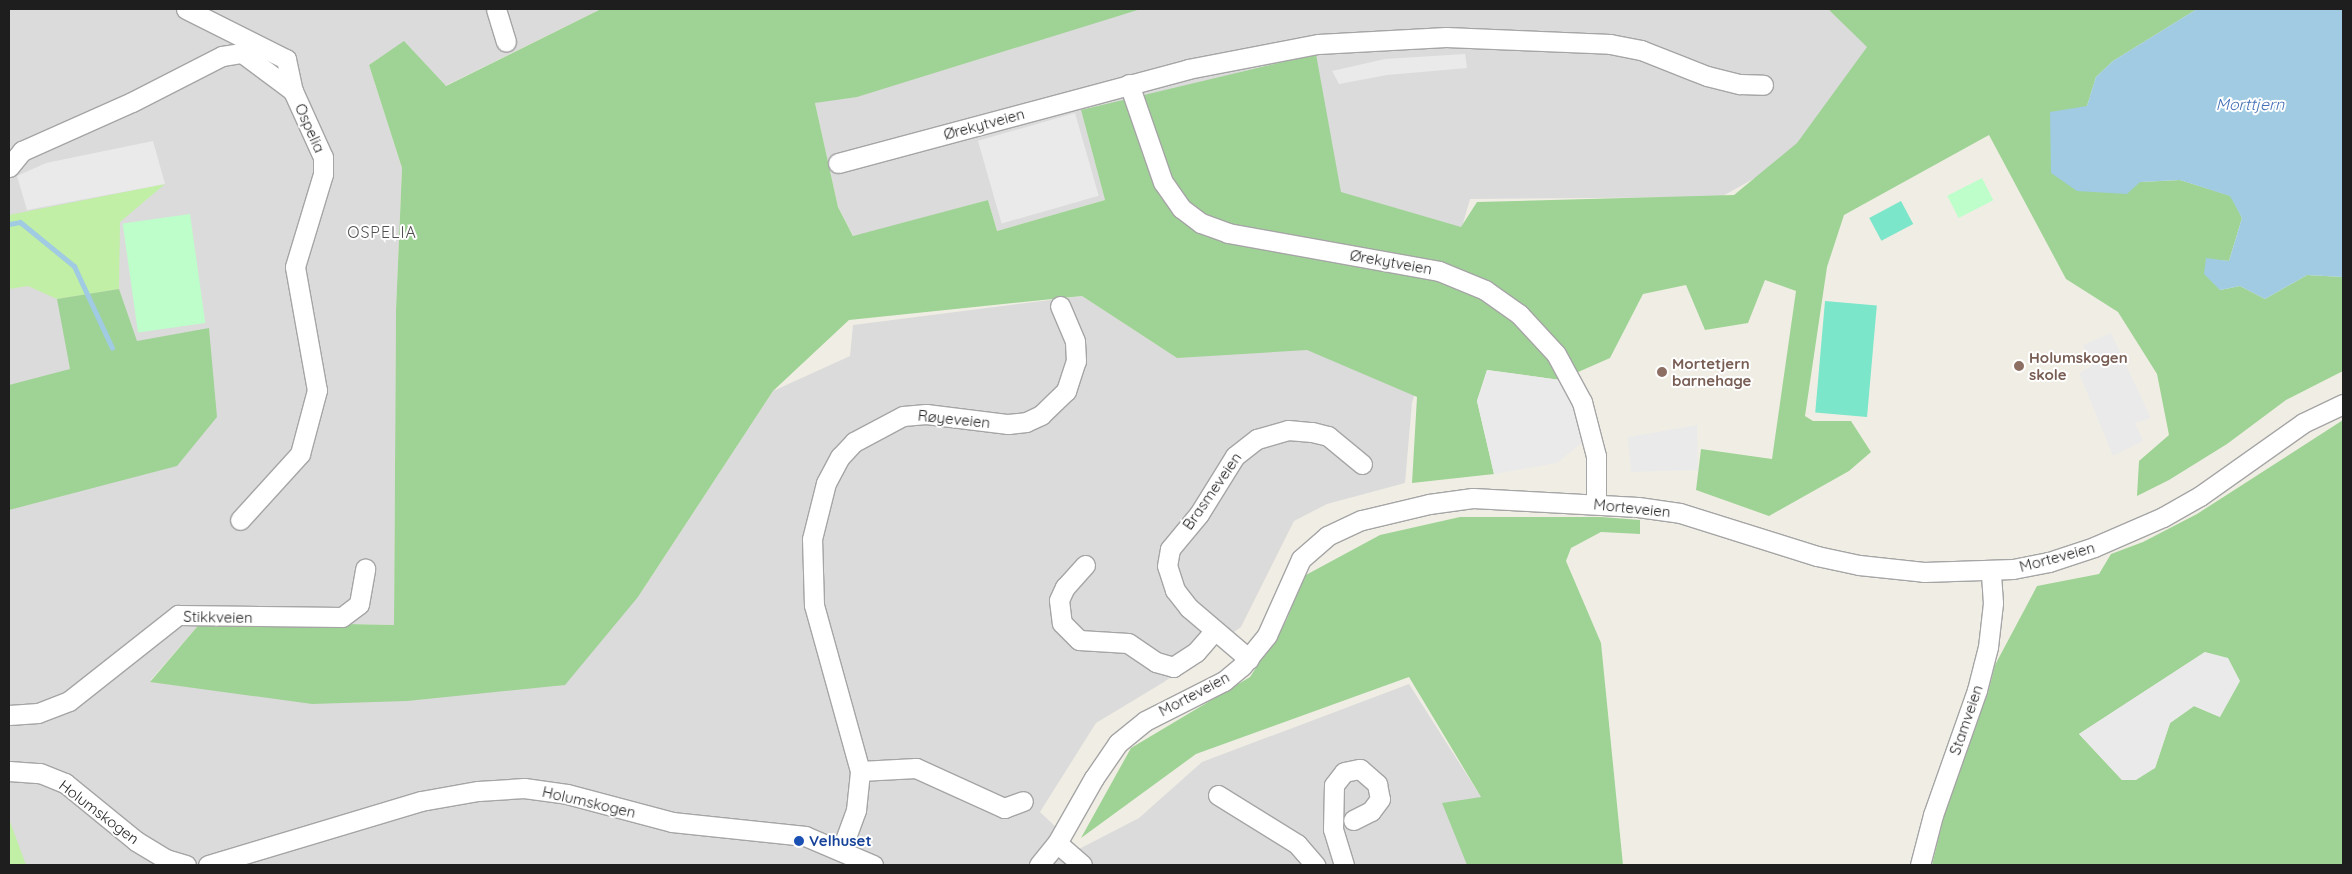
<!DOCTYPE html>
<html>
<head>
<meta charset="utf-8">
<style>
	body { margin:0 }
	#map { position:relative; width:2352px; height:874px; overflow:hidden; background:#f0eee4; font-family:Quicksand,sans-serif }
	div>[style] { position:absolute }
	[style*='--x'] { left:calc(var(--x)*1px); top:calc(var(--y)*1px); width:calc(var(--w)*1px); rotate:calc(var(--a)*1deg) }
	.residential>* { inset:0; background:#dcdbdb }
	.grass>* { inset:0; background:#c0efa5 }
	.forest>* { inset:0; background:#9fd395 }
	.park>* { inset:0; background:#bdfeca; transform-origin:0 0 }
	.pitch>* { inset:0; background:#7be6ca; transform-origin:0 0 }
	.parking>* { inset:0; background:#eaeaea; transform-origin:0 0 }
	.water>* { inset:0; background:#a0cbe2 }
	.stream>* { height:5px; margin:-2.5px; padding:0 2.5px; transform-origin:2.5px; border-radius:2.5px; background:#a0cbe2 }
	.roads { filter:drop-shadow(1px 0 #a5a5a5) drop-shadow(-1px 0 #a5a5a5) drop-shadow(0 1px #a5a5a5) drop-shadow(0 -1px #a5a5a5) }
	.minor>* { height:19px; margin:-9.5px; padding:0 9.5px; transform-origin:9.5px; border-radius:9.5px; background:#fff }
	.dots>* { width:14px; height:14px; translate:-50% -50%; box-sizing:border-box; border:2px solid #fff; border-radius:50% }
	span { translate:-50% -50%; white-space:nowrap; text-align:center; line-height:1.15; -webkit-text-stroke:4px #fff; paint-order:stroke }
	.street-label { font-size:15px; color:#1e1e1e }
	.education-label { font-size:15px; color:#785e54; font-weight:700 }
	.left { translate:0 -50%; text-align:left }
	.transit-label { font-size:15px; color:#164399; font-weight:700 }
	.water-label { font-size:16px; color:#426eb6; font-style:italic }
	.neighbourhood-label { font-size:16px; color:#515151; letter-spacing:1px }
	.frame { position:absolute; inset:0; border:10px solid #1e1e1e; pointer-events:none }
</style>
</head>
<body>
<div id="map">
	<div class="residential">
		<div style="clip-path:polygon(9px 9px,601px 9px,445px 86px,404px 42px,369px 65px,402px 168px,396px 310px,394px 625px,202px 621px,150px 681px,638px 597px,773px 391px,850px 356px,853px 325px,1082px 296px,1177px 358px,1081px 110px,1105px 200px,997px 231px,988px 200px,854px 237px,838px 207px,815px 103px,1141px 9px,1828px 9px,1868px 46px,1798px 154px,1721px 197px,1470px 199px,1412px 403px,1405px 483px,1327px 504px,1294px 521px,1241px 627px,1164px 682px,1096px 723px,1040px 812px,1079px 849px,1139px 818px,1202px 762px,1409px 684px,1481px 797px,1472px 865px,9px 865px)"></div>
	</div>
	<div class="grass">
		<div style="clip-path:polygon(165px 184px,120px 222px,119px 289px,57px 299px,28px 286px,9px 289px,9px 215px)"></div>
		<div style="clip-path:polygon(9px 819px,26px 865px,9px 865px)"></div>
	</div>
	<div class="forest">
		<div style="clip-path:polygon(601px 9px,1141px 9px,857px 97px,815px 103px,838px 207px,853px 236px,988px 200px,997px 231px,1105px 200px,1081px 110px,1316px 54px,1341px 192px,1461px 227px,1477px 202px,1734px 195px,1797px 143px,1867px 47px,1828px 9px,2197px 9px,2113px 61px,2096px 77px,2087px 106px,2139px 182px,2180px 180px,2231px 196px,2242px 218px,2229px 261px,2206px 259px,2220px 290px,2240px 286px,2265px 299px,2307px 275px,2343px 277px,2343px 371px,2286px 400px,2227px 444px,2169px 480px,2137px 496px,2139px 461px,2169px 435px,2157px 374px,2118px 312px,2066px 279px,1989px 135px,1844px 215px,1827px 267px,1805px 416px,1813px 421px,1851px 421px,1871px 452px,1849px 471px,1769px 516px,1696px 490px,1701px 449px,1772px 459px,1796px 291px,1765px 280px,1748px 323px,1705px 330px,1686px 285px,1643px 294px,1610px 358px,1560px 380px,1487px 370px,1477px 401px,1494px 474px,1412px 483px,1417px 397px,1307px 350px,1177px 358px,1082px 296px,849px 320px,773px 391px,638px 597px,565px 685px,407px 701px,312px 704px,150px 682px,202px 621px,394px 625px,396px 310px,402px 168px,369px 65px,404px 41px,446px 86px)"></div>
		<div style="clip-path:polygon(119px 289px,137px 341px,209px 328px,217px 417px,177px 466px,9px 510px,9px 385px,70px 369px,57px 299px)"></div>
		<div style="clip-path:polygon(evenodd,2343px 420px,2343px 865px,1932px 865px,1952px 784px,1988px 693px,1995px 665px,2037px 586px,2099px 574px,2111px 554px,2143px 542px,2197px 514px,2343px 420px,2205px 652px,2220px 717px,2194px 706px,2170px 723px,2155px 768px,2122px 780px,2079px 734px,2205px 652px)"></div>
		<div style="clip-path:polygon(1460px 517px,1601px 517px,1640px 520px,1640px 534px,1601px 532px,1571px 548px,1566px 561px,1601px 643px,1623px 865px,1467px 865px,1442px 803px,1481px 797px,1409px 677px,1196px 754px,1081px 838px,1131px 748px,1250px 677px,1286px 621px,1304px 576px,1380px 535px)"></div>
	</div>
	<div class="park">
		<div style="left:1982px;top:178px;width:25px;height:39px;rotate:63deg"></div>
		<div style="left:190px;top:214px;width:110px;height:68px;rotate:82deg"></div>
	</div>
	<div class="pitch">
		<div style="left:1901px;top:201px;width:26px;height:36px;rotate:62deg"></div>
		<div style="left:1825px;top:301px;width:52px;height:112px;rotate:5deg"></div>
	</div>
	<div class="parking">
		<div style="clip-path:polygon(1465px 54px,1467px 68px,1387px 75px,1339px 84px,1332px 71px,1385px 59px)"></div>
		<div style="left:1075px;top:113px;width:86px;height:101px;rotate:74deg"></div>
		<div style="clip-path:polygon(153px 141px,165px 184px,27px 210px,17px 176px,46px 163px)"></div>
		<div style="clip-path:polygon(2111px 333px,2151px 418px,2135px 423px,2143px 441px,2113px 456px,2079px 373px,2092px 366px,2083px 345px)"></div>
		<div style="clip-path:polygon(1487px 370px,1560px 380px,1594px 433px,1557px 463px,1494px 474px,1477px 401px)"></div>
		<div style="clip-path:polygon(1697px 425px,1698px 470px,1631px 472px,1628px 437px)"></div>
		<div style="clip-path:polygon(2205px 652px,2228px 658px,2240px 681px,2220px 717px,2194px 706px,2170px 723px,2155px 768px,2136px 780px,2122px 780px,2079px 734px)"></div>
	</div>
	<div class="water">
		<div style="clip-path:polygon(2197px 9px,2343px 9px,2343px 277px,2307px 275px,2265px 299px,2240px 286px,2220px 290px,2204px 274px,2206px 258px,2229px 261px,2242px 218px,2230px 196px,2180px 180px,2140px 182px,2127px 194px,2077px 191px,2051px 173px,2050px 112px,2087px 106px,2096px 77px,2113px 61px)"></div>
	</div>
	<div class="stream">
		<div style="--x:9;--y:224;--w:11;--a:-10"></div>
		<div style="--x:20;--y:222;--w:70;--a:39.2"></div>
		<div style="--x:74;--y:266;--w:90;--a:65.1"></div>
	</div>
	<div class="roads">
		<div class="minor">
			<div style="--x:186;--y:9;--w:112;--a:26.6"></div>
			<div style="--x:286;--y:59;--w:33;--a:78"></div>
			<div style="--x:496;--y:9;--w:34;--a:73"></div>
			<div style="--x:1129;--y:84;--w:104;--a:70.9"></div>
			<div style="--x:1163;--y:182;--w:32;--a:55"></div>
			<div style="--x:1181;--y:208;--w:25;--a:37"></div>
			<div style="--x:1201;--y:223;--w:29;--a:20"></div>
			<div style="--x:1228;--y:233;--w:214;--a:10.2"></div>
			<div style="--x:1439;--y:271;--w:50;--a:22.4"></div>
			<div style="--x:1485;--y:290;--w:42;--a:35.2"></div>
			<div style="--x:1519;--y:314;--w:54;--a:47.2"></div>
			<div style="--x:1556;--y:354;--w:55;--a:61.6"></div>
			<div style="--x:1582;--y:402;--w:56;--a:75.5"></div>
			<div style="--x:1596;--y:456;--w:48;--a:90"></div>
			<div style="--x:838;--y:163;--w:362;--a:-15"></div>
			<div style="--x:1188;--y:69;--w:132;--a:-10.9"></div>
			<div style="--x:1318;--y:44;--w:128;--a:-3.1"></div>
			<div style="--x:1446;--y:37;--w:164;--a:2.4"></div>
			<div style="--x:1610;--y:44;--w:32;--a:11"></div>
			<div style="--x:1641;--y:50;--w:71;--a:21.5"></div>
			<div style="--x:1707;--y:76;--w:34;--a:14"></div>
			<div style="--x:1740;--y:84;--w:23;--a:2"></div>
			<div style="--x:9;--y:167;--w:21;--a:-51"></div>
			<div style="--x:22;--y:151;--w:120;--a:-24"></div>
			<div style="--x:132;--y:102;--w:101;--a:-27.1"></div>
			<div style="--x:222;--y:56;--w:20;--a:-9"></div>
			<div style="--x:242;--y:53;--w:64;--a:36.7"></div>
			<div style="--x:293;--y:91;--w:72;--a:65.6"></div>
			<div style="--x:323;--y:157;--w:17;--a:90"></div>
			<div style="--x:323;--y:174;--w:97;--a:106.8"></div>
			<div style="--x:295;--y:267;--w:125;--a:79.9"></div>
			<div style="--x:317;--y:390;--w:66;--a:104.9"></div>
			<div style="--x:300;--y:454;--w:89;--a:132.3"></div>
			<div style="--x:1085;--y:565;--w:30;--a:132"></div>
			<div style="--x:1065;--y:587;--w:14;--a:115"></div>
			<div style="--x:1059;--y:600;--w:23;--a:83"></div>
			<div style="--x:1062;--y:623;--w:24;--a:45"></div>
			<div style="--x:1079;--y:640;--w:49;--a:3.5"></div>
			<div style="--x:1128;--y:643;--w:34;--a:34"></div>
			<div style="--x:1156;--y:662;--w:18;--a:16"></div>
			<div style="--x:1173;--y:667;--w:27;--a:-33"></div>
			<div style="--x:1196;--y:652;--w:28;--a:-49"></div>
			<div style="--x:1249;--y:659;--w:79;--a:-139.6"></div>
			<div style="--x:1189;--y:608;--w:23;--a:-128"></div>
			<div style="--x:1175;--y:590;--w:25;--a:-108"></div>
			<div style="--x:1167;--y:566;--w:17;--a:-80"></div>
			<div style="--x:1170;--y:549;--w:45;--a:-50.4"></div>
			<div style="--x:1199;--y:514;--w:68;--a:-58.2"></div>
			<div style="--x:1235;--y:456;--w:28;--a:-38"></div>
			<div style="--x:1257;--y:439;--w:32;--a:-16"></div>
			<div style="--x:1288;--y:430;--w:24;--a:5"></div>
			<div style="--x:1312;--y:432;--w:16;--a:14"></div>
			<div style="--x:1328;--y:436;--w:44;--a:39.5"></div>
			<div style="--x:9;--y:715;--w:29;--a:-4"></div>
			<div style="--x:38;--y:713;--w:33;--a:-21"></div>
			<div style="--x:69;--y:701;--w:139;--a:-38.3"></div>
			<div style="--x:178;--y:615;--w:164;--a:0.7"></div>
			<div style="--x:342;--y:617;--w:21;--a:-37"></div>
			<div style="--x:359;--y:604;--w:36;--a:-80"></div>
			<div style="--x:9;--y:771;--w:31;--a:4"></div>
			<div style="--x:40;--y:773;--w:27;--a:22"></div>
			<div style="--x:65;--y:783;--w:92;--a:39.2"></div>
			<div style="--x:136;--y:841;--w:35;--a:31"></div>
			<div style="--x:166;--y:859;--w:21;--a:17"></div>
			<div style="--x:860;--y:771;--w:56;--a:-3.1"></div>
			<div style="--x:916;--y:768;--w:97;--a:24.4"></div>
			<div style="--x:1004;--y:808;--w:20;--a:-20"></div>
			<div style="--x:1218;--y:795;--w:93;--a:31.8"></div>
			<div style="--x:1297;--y:844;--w:28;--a:49"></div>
			<div style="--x:1057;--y:843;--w:33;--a:41"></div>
			<div style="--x:841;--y:851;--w:44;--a:-69.9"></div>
			<div style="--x:856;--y:810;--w:39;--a:-84"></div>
			<div style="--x:860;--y:771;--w:172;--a:-105.5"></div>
			<div style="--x:814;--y:605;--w:66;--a:-91.7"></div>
			<div style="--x:812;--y:539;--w:58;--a:-76"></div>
			<div style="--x:826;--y:483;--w:30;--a:-62"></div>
			<div style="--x:840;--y:457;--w:21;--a:-47"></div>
			<div style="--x:854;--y:442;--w:55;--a:-28"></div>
			<div style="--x:903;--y:416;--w:23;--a:-5"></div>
			<div style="--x:926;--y:414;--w:83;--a:7"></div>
			<div style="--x:1008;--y:424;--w:18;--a:-6"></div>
			<div style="--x:1026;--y:422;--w:17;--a:-25"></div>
			<div style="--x:1041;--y:415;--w:35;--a:-44"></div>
			<div style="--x:1066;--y:391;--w:32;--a:-72"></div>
			<div style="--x:1076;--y:361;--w:20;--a:-93"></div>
			<div style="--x:1075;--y:341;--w:38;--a:-113"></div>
			<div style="--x:208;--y:865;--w:222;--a:-16.7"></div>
			<div style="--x:421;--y:801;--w:58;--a:-10"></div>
			<div style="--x:478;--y:791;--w:46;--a:-3.7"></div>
			<div style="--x:524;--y:788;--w:43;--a:7.9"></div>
			<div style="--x:567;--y:794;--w:109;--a:14.9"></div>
			<div style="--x:672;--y:822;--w:134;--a:6"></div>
			<div style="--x:805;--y:836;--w:74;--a:23.1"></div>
			<div style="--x:1039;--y:865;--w:28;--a:-51"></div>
			<div style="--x:1057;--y:843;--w:75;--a:-60.4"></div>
			<div style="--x:1094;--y:778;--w:42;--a:-55.6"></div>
			<div style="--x:1118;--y:743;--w:35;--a:-39"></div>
			<div style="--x:1145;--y:721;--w:89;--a:-26.9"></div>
			<div style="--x:1224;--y:681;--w:23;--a:-40"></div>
			<div style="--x:1242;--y:666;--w:40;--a:-51"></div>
			<div style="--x:1267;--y:635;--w:83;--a:-65.9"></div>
			<div style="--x:1301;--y:559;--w:35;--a:-41"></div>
			<div style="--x:1327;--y:536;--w:38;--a:-25"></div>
			<div style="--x:1362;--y:520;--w:69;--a:-13.4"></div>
			<div style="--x:1429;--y:504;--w:44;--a:-7.8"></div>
			<div style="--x:1473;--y:498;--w:165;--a:3.1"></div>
			<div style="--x:1638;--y:507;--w:42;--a:8.1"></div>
			<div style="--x:1680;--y:513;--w:144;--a:17.4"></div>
			<div style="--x:1817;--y:556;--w:43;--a:12.1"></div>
			<div style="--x:1859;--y:565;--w:65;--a:6.1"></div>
			<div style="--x:1924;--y:572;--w:89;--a:-1.9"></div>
			<div style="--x:2013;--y:569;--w:37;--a:-11"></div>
			<div style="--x:2049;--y:562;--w:47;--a:-18.4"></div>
			<div style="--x:2094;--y:547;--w:75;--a:-23.5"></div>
			<div style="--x:2163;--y:517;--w:43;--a:-29.6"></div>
			<div style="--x:2200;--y:496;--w:126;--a:-35.3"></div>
			<div style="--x:2303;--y:423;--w:44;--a:-25.4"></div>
			<div style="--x:1344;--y:865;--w:38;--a:-107"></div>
			<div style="--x:1333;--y:829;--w:44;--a:-88.7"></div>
			<div style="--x:1334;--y:785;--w:16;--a:-52"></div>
			<div style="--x:1344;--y:772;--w:16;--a:-11"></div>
			<div style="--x:1360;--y:769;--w:23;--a:41"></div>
			<div style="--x:1377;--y:784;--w:15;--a:79"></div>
			<div style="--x:1380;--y:799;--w:15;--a:127"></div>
			<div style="--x:1371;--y:811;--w:20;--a:153"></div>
			<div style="--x:1920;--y:865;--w:52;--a:-75.4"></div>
			<div style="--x:1933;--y:815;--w:133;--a:-70.6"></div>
			<div style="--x:1977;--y:690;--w:44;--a:-75.7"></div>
			<div style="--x:1988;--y:647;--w:44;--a:-83.5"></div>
			<div style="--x:1993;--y:603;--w:32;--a:-94"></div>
		</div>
	</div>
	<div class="dots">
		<div style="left:2019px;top:366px;background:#8d6e63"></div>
		<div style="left:1662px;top:372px;background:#8d6e63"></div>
		<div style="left:799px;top:841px;background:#1a4fb4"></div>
	</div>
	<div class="street-label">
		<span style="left:984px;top:124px;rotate:-15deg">Ørekytveien</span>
		<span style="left:310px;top:128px;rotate:66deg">Ospelia</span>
		<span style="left:1391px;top:262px;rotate:10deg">Ørekytveien</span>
		<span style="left:954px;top:419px;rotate:6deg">Røyeveien</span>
		<span style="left:1212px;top:491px;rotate:-55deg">Brasmeveien</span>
		<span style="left:1632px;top:508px;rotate:6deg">Morteveien</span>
		<span style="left:2057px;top:557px;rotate:-15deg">Morteveien</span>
		<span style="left:218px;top:617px;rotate:1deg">Stikkveien</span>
		<span style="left:1194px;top:694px;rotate:-28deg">Morteveien</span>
		<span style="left:1966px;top:720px;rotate:-71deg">Stamveien</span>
		<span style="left:589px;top:802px;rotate:13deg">Holumskogen</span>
		<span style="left:99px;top:812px;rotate:37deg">Holumskogen</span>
	</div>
	<div class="education-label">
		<span class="left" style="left:2029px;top:366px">Holumskogen<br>skole</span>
		<span class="left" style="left:1672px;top:372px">Mortetjern<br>barnehage</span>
	</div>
	<div class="transit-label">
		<span class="left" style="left:809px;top:841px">Velhuset</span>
	</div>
	<div class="water-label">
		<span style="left:2250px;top:104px">Morttjern</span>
	</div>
	<div class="neighbourhood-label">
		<span style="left:382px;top:232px">OSPELIA</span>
	</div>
	<div class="frame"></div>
</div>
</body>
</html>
